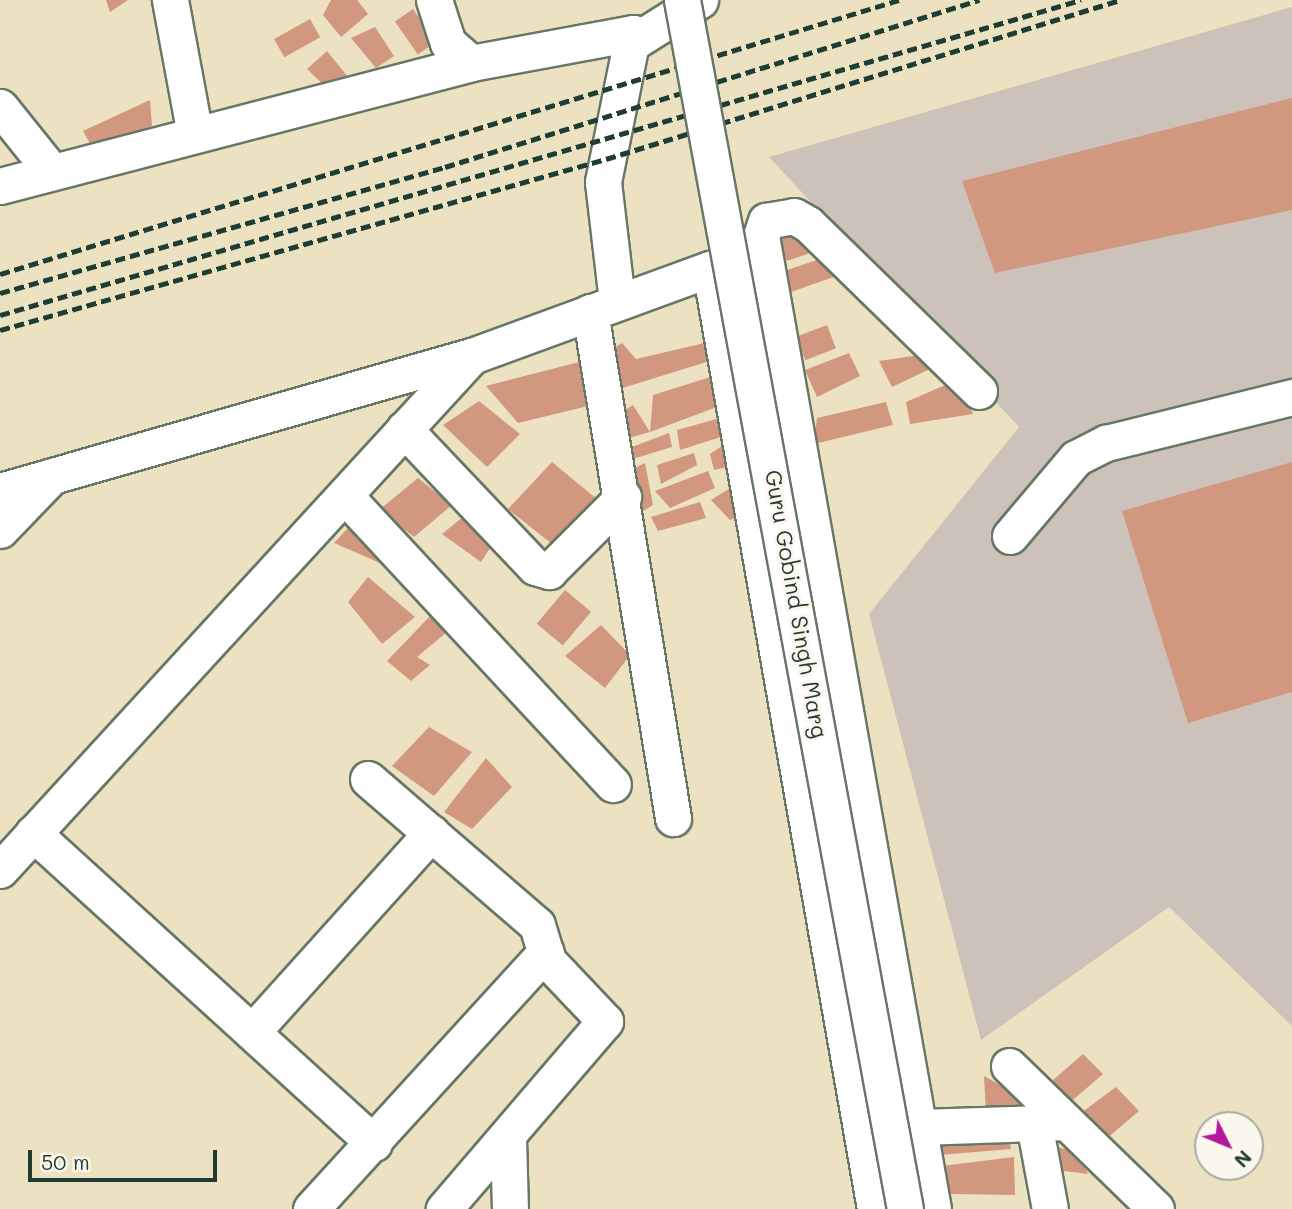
<!DOCTYPE html>
<html>
<head>
<meta charset="utf-8">
<style>
	body { margin:0 }
	#map { position:relative; width:1292px; height:1209px; overflow:hidden; background:#ece2c1; font-family:Mali,sans-serif }
	div>[style] { position:absolute }
	[style*='--x'] { left:calc(var(--x)*1px); top:calc(var(--y)*1px); width:calc(var(--w)*1px); rotate:calc(var(--a)*1deg) }
	.industrial>* { inset:0; background:#ccc2b9 }
	.building>* { inset:0; background:#d1977f; transform-origin:0 0 }
	.roads { filter:drop-shadow(2px 0 #677765) drop-shadow(-2px 0 #677765) drop-shadow(0 2px #677765) drop-shadow(0 -2px #677765) }
	.minor>* { height:35px; margin:-17.5px; padding:0 17.5px; transform-origin:17.5px; border-radius:17.5px; background:#fff }
	.rail>* { height:5px; margin-top:-2.5px; transform-origin:0; background:repeating-linear-gradient(90deg,#1f3d34 0 10px,transparent 0 15px) }
	.bridges { filter:drop-shadow(2px 0 #677765) drop-shadow(-2px 0 #677765) drop-shadow(0 2px #677765) drop-shadow(0 -2px #677765) }
	.minor-bridge>* { height:35px; margin:-17.5px; padding:0 17.5px; transform-origin:17.5px; border-radius:17.5px; background:#fff }
	span { translate:-50% -50%; white-space:nowrap; text-align:center; line-height:1.15; -webkit-text-stroke:6px #fbf7ec; paint-order:stroke }
	.street-label { font-size:23px; color:#1f3d34 }
	.north { position:absolute; left:1194px; top:1111px; width:70px; height:70px; box-sizing:border-box; background:#fbf7ec; border:2px solid #a3ada2; border-radius:50%; rotate:133deg; font-size:19px; font-weight:700; line-height:28px; text-align:center; color:#1f3d34 }
	.north::after { content:''; display:block; margin:auto; width:24px; height:32px; background:#b5179e; clip-path:polygon(50% 0,100% 100%,50% 72%,0 100%) }
	.scale { position:absolute; left:28px; top:1150px; width:189px; height:32px; box-sizing:border-box; border:4px solid #1f3d34; border-top:0; padding-left:9px; font-size:21px; line-height:24px; white-space:nowrap; color:#1f3d34; -webkit-text-stroke:5px #fbf7ec; paint-order:stroke }
</style>
</head>
<body>
<div id="map">
	<div class="industrial">
		<div style="clip-path:polygon(1292px 7px,1292px 1026px,1169px 907px,981px 1040px,869px 614px,1019px 427px,769px 157px)"></div>
	</div>
	<div class="building">
		<div style="clip-path:polygon(106px 0,128px 0,110px 12px)"></div>
		<div style="clip-path:polygon(331px 0,357px 0,368px 14px,341px 37px,323px 15px)"></div>
		<div style="left:413px;top:9px;width:40px;height:22px;rotate:55deg"></div>
		<div style="left:310px;top:19px;width:21px;height:41px;rotate:61deg"></div>
		<div style="clip-path:polygon(375px 27px,394px 56px,376px 68px,351px 38px)"></div>
		<div style="clip-path:polygon(327px 51px,348px 77px,328px 89px,307px 69px)"></div>
		<div style="clip-path:polygon(1292px 98px,1292px 210px,995px 273px,962px 181px)"></div>
		<div style="clip-path:polygon(150px 100px,152px 126px,93px 149px,83px 131px)"></div>
		<div style="clip-path:polygon(803px 231px,810px 253px,787px 261px,777px 234px)"></div>
		<div style="clip-path:polygon(829px 256px,842px 274px,791px 292px,787px 270px)"></div>
		<div style="left:827px;top:325px;width:25px;height:33px;rotate:69deg"></div>
		<div style="clip-path:polygon(709px 342px,713px 360px,616px 390px,607px 352px,622px 343px,636px 359px)"></div>
		<div style="clip-path:polygon(849px 353px,860px 376px,817px 397px,805px 370px)"></div>
		<div style="clip-path:polygon(927px 354px,934px 367px,892px 387px,879px 361px)"></div>
		<div style="clip-path:polygon(583px 361px,592px 405px,518px 423px,486px 386px)"></div>
		<div style="clip-path:polygon(720px 374px,725px 404px,650px 432px,653px 395px)"></div>
		<div style="clip-path:polygon(957px 380px,973px 414px,910px 424px,906px 402px)"></div>
		<div style="clip-path:polygon(479px 401px,520px 434px,487px 467px,443px 425px)"></div>
		<div style="clip-path:polygon(886px 402px,893px 425px,814px 444px,817px 418px)"></div>
		<div style="clip-path:polygon(633px 405px,650px 432px,625px 439px,625px 410px)"></div>
		<div style="clip-path:polygon(720px 418px,724px 436px,680px 450px,677px 430px)"></div>
		<div style="clip-path:polygon(669px 433px,672px 447px,626px 461px,624px 450px)"></div>
		<div style="clip-path:polygon(731px 440px,732px 466px,714px 470px,710px 454px)"></div>
		<div style="clip-path:polygon(694px 453px,697px 465px,661px 484px,657px 465px)"></div>
		<div style="clip-path:polygon(552px 462px,598px 500px,552px 544px,508px 509px)"></div>
		<div style="clip-path:polygon(1292px 462px,1292px 692px,1188px 723px,1122px 511px)"></div>
		<div style="clip-path:polygon(645px 463px,653px 505px,640px 513px,631px 470px)"></div>
		<div style="clip-path:polygon(708px 471px,715px 488px,670px 508px,655px 491px)"></div>
		<div style="clip-path:polygon(418px 478px,452px 505px,414px 537px,379px 510px)"></div>
		<div style="clip-path:polygon(735px 485px,747px 513px,730px 520px,711px 500px)"></div>
		<div style="clip-path:polygon(700px 502px,706px 518px,658px 531px,651px 517px)"></div>
		<div style="clip-path:polygon(469px 512px,494px 542px,481px 562px,442px 534px)"></div>
		<div style="clip-path:polygon(348px 528px,387px 556px,380px 563px,334px 543px)"></div>
		<div style="clip-path:polygon(368px 577px,415px 617px,382px 644px,348px 602px)"></div>
		<div style="left:565px;top:590px;width:34px;height:44px;rotate:40deg"></div>
		<div style="clip-path:polygon(433px 613px,447px 632px,417px 657px,430px 665px,411px 681px,387px 661px)"></div>
		<div style="clip-path:polygon(601px 625px,630px 655px,605px 688px,565px 656px)"></div>
		<div style="clip-path:polygon(429px 727px,472px 752px,434px 796px,392px 766px)"></div>
		<div style="clip-path:polygon(486px 758px,512px 787px,472px 829px,444px 812px)"></div>
		<div style="clip-path:polygon(1083px 1054px,1103px 1074px,1066px 1106px,1053px 1080px)"></div>
		<div style="clip-path:polygon(984px 1076px,1029px 1101px,1031px 1114px,986px 1113px)"></div>
		<div style="clip-path:polygon(1116px 1087px,1139px 1111px,1105px 1140px,1077px 1116px)"></div>
		<div style="clip-path:polygon(1009px 1132px,1011px 1149px,939px 1155px,931px 1137px)"></div>
		<div style="clip-path:polygon(1053px 1146px,1077px 1152px,1088px 1174px,1056px 1170px)"></div>
		<div style="clip-path:polygon(1014px 1157px,1015px 1195px,951px 1194px,942px 1166px)"></div>
	</div>
	<div class="roads">
		<div class="minor">
			<div style="--x:170;--y:0;--w:137;--a:79.5"></div>
			<div style="--x:434;--y:0;--w:45;--a:72"></div>
			<div style="--x:448;--y:43;--w:30;--a:41"></div>
			<div style="--x:471;--y:63;--w:165;--a:-10.5"></div>
			<div style="--x:633;--y:33;--w:152;--a:101.4"></div>
			<div style="--x:603;--y:182;--w:120;--a:83.3"></div>
			<div style="--x:635;--y:41;--w:77;--a:-32.2"></div>
			<div style="--x:0;--y:107;--w:83;--a:51.3"></div>
			<div style="--x:0;--y:186;--w:487;--a:-14.6"></div>
			<div style="--x:590;--y:312;--w:513;--a:80.68"></div>
			<div style="--x:404;--y:429;--w:190;--a:46.5"></div>
			<div style="--x:535;--y:567;--w:15;--a:16"></div>
			<div style="--x:549;--y:571;--w:105;--a:-45"></div>
			<div style="--x:0;--y:491;--w:491;--a:-16"></div>
			<div style="--x:346;--y:497;--w:392;--a:47.1"></div>
			<div style="--x:0;--y:530;--w:74;--a:-46.1"></div>
			<div style="--x:1010;--y:536;--w:102;--a:-49.8"></div>
			<div style="--x:1076;--y:458;--w:34;--a:-27"></div>
			<div style="--x:1106;--y:443;--w:192;--a:-13.9"></div>
			<div style="--x:368;--y:779;--w:223;--a:40.8"></div>
			<div style="--x:537;--y:925;--w:38;--a:73"></div>
			<div style="--x:548;--y:961;--w:83;--a:46.5"></div>
			<div style="--x:605;--y:1021;--w:248;--a:130.6"></div>
			<div style="--x:33;--y:833;--w:461;--a:42.3"></div>
			<div style="--x:0;--y:870;--w:698;--a:-47.44"></div>
			<div style="--x:472;--y:356;--w:253;--a:-20.1"></div>
			<div style="--x:710;--y:269;--w:954;--a:80.04"></div>
			<div style="--x:252;--y:1032;--w:268;--a:-48"></div>
			<div style="--x:1009;--y:1066;--w:205;--a:44.2"></div>
			<div style="--x:1034;--y:1123;--w:87;--a:79.5"></div>
			<div style="--x:919;--y:1127;--w:147;--a:-1.9"></div>
			<div style="--x:508;--y:1138;--w:71;--a:88.4"></div>
			<div style="--x:311;--y:1209;--w:348;--a:-47.6"></div>
			<div style="--x:933;--y:1209;--w:988;--a:-100.02"></div>
			<div style="--x:761;--y:236;--w:16;--a:-72"></div>
			<div style="--x:766;--y:221;--w:28;--a:-10"></div>
			<div style="--x:794;--y:216;--w:16;--a:30"></div>
			<div style="--x:808;--y:224;--w:239;--a:44.3"></div>
		</div>
	</div>
	<div class="rail">
		<div style="--x:0;--y:274;--w:940;--a:-16.95"></div>
		<div style="--x:0;--y:293;--w:462;--a:-15.8"></div>
		<div style="--x:445;--y:167;--w:560;--a:-17.37"></div>
		<div style="--x:0;--y:315;--w:1126;--a:-16.25"></div>
		<div style="--x:0;--y:330;--w:630;--a:-15.76"></div>
		<div style="--x:606;--y:159;--w:538;--a:-17.19"></div>
	</div>
	<div class="bridges">
		<div class="minor-bridge">
			<div style="--x:682;--y:0;--w:1229;--a:79.55"></div>
		</div>
	</div>
	<div class="street-label">
		<span style="left:797px;top:604px;rotate:80deg">Guru Gobind Singh Marg</span>
	</div>
	<div class="north">N</div>
	<div class="scale">50 m</div>
</div>
</body>
</html>
